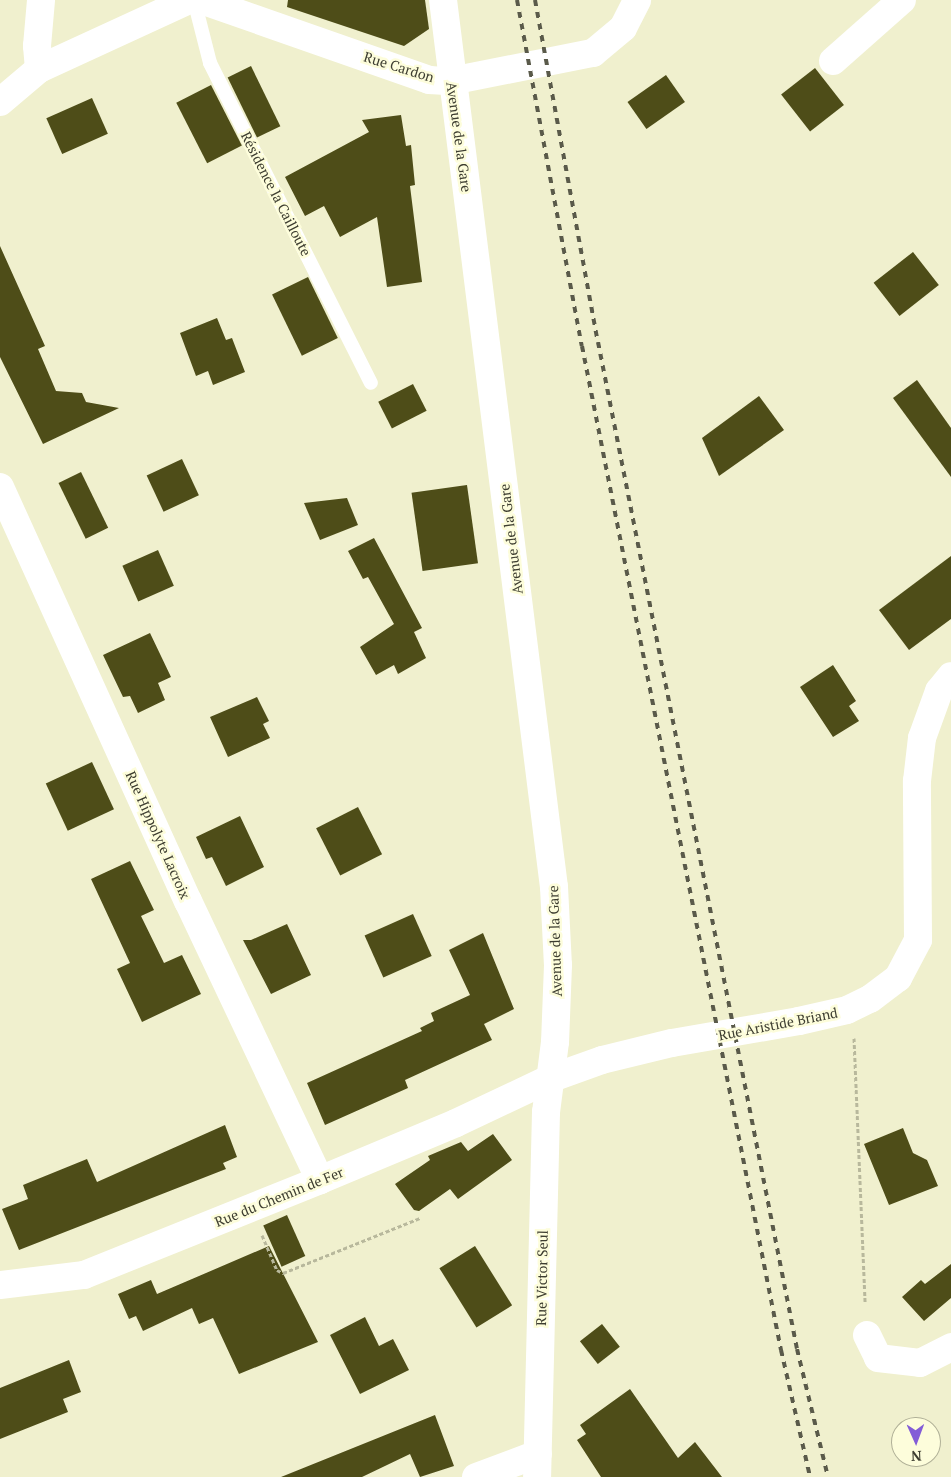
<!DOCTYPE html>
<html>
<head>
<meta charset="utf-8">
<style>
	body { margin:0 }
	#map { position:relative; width:951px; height:1477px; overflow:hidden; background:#f0f0ce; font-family:"PT Serif",serif }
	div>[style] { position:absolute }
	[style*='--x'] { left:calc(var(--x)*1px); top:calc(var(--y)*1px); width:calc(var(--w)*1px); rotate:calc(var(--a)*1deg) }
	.building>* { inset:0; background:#4e4d18; transform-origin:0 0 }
	.path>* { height:3px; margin-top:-1.5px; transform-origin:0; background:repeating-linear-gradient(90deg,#b8b89c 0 4px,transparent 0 6.5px) }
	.lane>* { height:14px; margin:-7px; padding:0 7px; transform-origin:7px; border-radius:7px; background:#fff }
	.street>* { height:28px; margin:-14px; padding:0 14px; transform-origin:14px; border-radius:14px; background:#fff }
	.rail>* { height:4px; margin-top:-2px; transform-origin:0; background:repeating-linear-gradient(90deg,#5a5a4a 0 6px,transparent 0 12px) }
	span { translate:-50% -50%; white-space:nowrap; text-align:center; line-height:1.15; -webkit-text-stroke:5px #fdfddb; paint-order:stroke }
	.street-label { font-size:14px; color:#3d3d30 }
	.north { position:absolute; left:891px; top:1417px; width:50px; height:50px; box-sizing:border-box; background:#fdfddb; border:1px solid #b0b097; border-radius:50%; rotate:178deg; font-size:14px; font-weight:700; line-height:20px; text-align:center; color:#3d3d30 }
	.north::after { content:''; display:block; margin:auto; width:18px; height:22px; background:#835dd7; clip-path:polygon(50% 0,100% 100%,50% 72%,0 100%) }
</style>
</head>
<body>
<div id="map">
	<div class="building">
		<div style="clip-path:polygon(288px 0,425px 0,429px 29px,404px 46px,287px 7px)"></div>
		<div style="left:251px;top:66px;width:67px;height:26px;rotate:64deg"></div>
		<div style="left:815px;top:68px;width:47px;height:43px;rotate:52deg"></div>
		<div style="left:666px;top:75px;width:33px;height:47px;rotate:55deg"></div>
		<div style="left:211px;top:85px;width:68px;height:39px;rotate:63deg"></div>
		<div style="left:92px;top:98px;width:39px;height:50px;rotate:66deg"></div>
		<div style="clip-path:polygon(401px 115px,406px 146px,411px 145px,415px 185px,410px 186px,422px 282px,387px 287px,377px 217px,340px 237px,324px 206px,305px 216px,285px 177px,369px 132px,362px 120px)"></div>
		<div style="clip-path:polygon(0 246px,45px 346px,38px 349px,56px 391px,82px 393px,86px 402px,119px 408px,43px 444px,0 357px)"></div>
		<div style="left:913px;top:252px;width:42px;height:50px;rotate:52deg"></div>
		<div style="left:308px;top:277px;width:68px;height:40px;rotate:64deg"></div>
		<div style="clip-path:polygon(217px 318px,226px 340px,232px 338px,245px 372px,213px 385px,208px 371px,196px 376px,180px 333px)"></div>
		<div style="clip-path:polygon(917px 380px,951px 428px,951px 477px,893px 398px)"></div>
		<div style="left:413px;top:384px;width:30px;height:39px;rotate:63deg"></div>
		<div style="clip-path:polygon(759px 396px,784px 430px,719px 476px,702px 438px)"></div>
		<div style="left:182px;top:459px;width:40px;height:39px;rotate:65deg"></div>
		<div style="left:81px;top:472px;width:62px;height:25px;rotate:64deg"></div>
		<div style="left:467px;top:485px;width:79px;height:56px;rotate:82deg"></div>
		<div style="clip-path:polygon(347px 498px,358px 525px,320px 540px,304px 503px)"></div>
		<div style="clip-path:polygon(374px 538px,422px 628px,414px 632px,426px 658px,398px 674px,394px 665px,376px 675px,360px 647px,394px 624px,368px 577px,363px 579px,348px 551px)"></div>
		<div style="left:158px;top:550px;width:39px;height:39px;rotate:66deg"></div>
		<div style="clip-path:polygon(951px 556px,951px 619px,909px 650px,879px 610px)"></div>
		<div style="clip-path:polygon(150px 633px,171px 677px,158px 683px,165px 700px,138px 713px,130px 696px,123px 697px,103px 655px)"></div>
		<div style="clip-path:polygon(833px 665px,856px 701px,849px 706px,859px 721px,833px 737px,800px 687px)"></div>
		<div style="clip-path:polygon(257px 697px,269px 721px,263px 724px,270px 738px,228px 757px,210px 717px)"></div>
		<div style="left:92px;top:762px;width:52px;height:51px;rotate:65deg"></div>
		<div style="left:358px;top:807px;width:53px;height:47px;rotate:63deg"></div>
		<div style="clip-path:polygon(240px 816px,264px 867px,226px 886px,212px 857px,206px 859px,196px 837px)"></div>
		<div style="clip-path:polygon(130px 861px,154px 910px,141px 916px,164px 963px,182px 955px,201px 994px,142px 1022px,117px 969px,130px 963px,91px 879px)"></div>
		<div style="left:413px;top:914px;width:46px;height:53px;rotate:66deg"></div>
		<div style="clip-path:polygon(287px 924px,311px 975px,271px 994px,243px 940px,251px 940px)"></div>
		<div style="clip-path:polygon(483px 933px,514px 1009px,484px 1024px,492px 1040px,405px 1080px,408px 1088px,325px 1125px,307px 1083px,422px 1031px,420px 1028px,434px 1021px,431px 1013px,470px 995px,449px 950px)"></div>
		<div style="clip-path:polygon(225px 1125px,237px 1157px,223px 1163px,226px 1169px,19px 1250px,2px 1209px,28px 1199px,23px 1185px,87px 1159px,97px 1182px)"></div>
		<div style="clip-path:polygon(903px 1128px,913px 1153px,927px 1160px,938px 1186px,889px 1205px,864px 1144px)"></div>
		<div style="clip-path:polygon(493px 1134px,512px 1160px,458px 1199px,450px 1189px,419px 1211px,414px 1210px,395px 1184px,430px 1160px,428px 1156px,461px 1142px,468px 1151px)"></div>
		<div style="left:287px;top:1215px;width:45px;height:26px;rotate:66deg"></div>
		<div style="clip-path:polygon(269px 1246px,318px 1342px,239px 1374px,213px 1318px,199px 1324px,192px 1308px,143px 1331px,136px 1316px,129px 1319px,118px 1294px,151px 1280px,157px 1294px)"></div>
		<div style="left:475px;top:1246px;width:70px;height:42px;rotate:58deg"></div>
		<div style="clip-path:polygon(951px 1264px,951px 1298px,924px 1321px,902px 1297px,921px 1280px,925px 1284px)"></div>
		<div style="clip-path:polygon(365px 1317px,379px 1346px,393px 1339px,409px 1370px,360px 1394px,330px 1335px)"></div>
		<div style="left:602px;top:1324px;width:29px;height:28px;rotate:52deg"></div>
		<div style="clip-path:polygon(69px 1360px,81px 1392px,63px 1399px,68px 1412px,0 1439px,0 1388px)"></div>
		<div style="clip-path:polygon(630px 1389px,678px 1458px,695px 1442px,722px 1477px,601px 1477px,577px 1440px,586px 1434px,580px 1425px)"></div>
		<div style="clip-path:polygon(435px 1415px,454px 1466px,420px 1477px,410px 1454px,362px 1477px,281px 1477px)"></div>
	</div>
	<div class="path">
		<div style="--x:854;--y:1038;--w:266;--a:87.6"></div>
		<div style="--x:262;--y:1235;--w:38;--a:67"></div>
		<div style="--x:277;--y:1270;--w:7;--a:27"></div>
		<div style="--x:283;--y:1273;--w:148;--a:-21.9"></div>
	</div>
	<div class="lane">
		<div style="--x:194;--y:0;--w:65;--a:75.7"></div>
		<div style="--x:210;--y:63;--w:358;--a:63.3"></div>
	</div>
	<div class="street">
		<div style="--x:201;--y:0;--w:242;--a:19.3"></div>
		<div style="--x:429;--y:80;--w:22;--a:3"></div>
		<div style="--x:451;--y:81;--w:145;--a:-11.2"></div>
		<div style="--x:593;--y:53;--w:39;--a:-40"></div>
		<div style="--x:623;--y:28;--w:31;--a:-63"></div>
		<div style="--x:443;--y:0;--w:894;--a:82.87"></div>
		<div style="--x:554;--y:887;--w:78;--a:87.1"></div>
		<div style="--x:558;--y:965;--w:77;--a:92.2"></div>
		<div style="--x:555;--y:1042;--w:71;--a:97.3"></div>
		<div style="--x:546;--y:1112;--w:365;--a:91.4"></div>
		<div style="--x:833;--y:61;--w:92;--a:-41.5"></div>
		<div style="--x:39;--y:69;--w:23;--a:-95"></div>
		<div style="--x:37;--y:46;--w:46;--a:-85"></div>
		<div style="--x:0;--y:102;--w:51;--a:-40.2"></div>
		<div style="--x:39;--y:69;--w:165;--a:-24.7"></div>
		<div style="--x:0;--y:487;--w:455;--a:65.6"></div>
		<div style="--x:188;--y:901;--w:309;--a:64.7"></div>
		<div style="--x:0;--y:1285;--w:85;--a:-6.8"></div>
		<div style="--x:84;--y:1275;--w:254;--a:-21.9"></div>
		<div style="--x:320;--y:1180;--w:147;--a:-22.7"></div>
		<div style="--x:456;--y:1123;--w:103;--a:-25.3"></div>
		<div style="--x:549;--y:1079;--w:56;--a:-19.7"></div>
		<div style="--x:602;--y:1060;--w:72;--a:-13.7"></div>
		<div style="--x:672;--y:1043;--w:129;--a:-9.8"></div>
		<div style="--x:799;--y:1021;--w:49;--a:-12.9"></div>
		<div style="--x:847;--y:1010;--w:25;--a:-26"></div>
		<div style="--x:870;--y:999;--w:35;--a:-37"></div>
		<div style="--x:898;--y:978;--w:43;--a:-62.2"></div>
		<div style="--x:918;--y:940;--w:159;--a:-90.4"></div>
		<div style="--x:917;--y:781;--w:43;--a:-83.4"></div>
		<div style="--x:922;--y:738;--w:50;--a:-70.1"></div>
		<div style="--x:939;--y:691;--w:19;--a:-51"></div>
		<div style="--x:867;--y:1335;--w:25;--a:64"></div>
		<div style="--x:878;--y:1358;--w:42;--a:6.8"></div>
		<div style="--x:920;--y:1363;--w:35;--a:-27"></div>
		<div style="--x:476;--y:1477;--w:66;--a:-20.4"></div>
	</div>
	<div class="rail">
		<div style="--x:517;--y:0;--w:352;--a:79.4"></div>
		<div style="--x:582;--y:346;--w:1024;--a:78.79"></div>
		<div style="--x:781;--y:1350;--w:130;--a:77.1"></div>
		<div style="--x:535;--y:0;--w:348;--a:79.6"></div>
		<div style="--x:598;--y:342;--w:1026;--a:78.82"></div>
		<div style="--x:797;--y:1349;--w:132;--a:76.4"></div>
	</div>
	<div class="street-label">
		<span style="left:399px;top:67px;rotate:17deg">Rue Cardon</span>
		<span style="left:459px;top:137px;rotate:82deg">Avenue de la Gare</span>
		<span style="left:276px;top:194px;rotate:63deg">Résidence la Cailloute</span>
		<span style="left:511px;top:539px;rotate:-97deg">Avenue de la Gare</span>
		<span style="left:158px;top:835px;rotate:66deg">Rue Hippolyte Lacroix</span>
		<span style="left:555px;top:941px;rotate:-92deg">Avenue de la Gare</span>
		<span style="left:778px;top:1024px;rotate:-11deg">Rue Aristide Briand</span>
		<span style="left:279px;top:1197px;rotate:-22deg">Rue du Chemin de Fer</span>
		<span style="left:542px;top:1278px;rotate:-89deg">Rue Victor Seul</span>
	</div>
	<div class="north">N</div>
</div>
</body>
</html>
